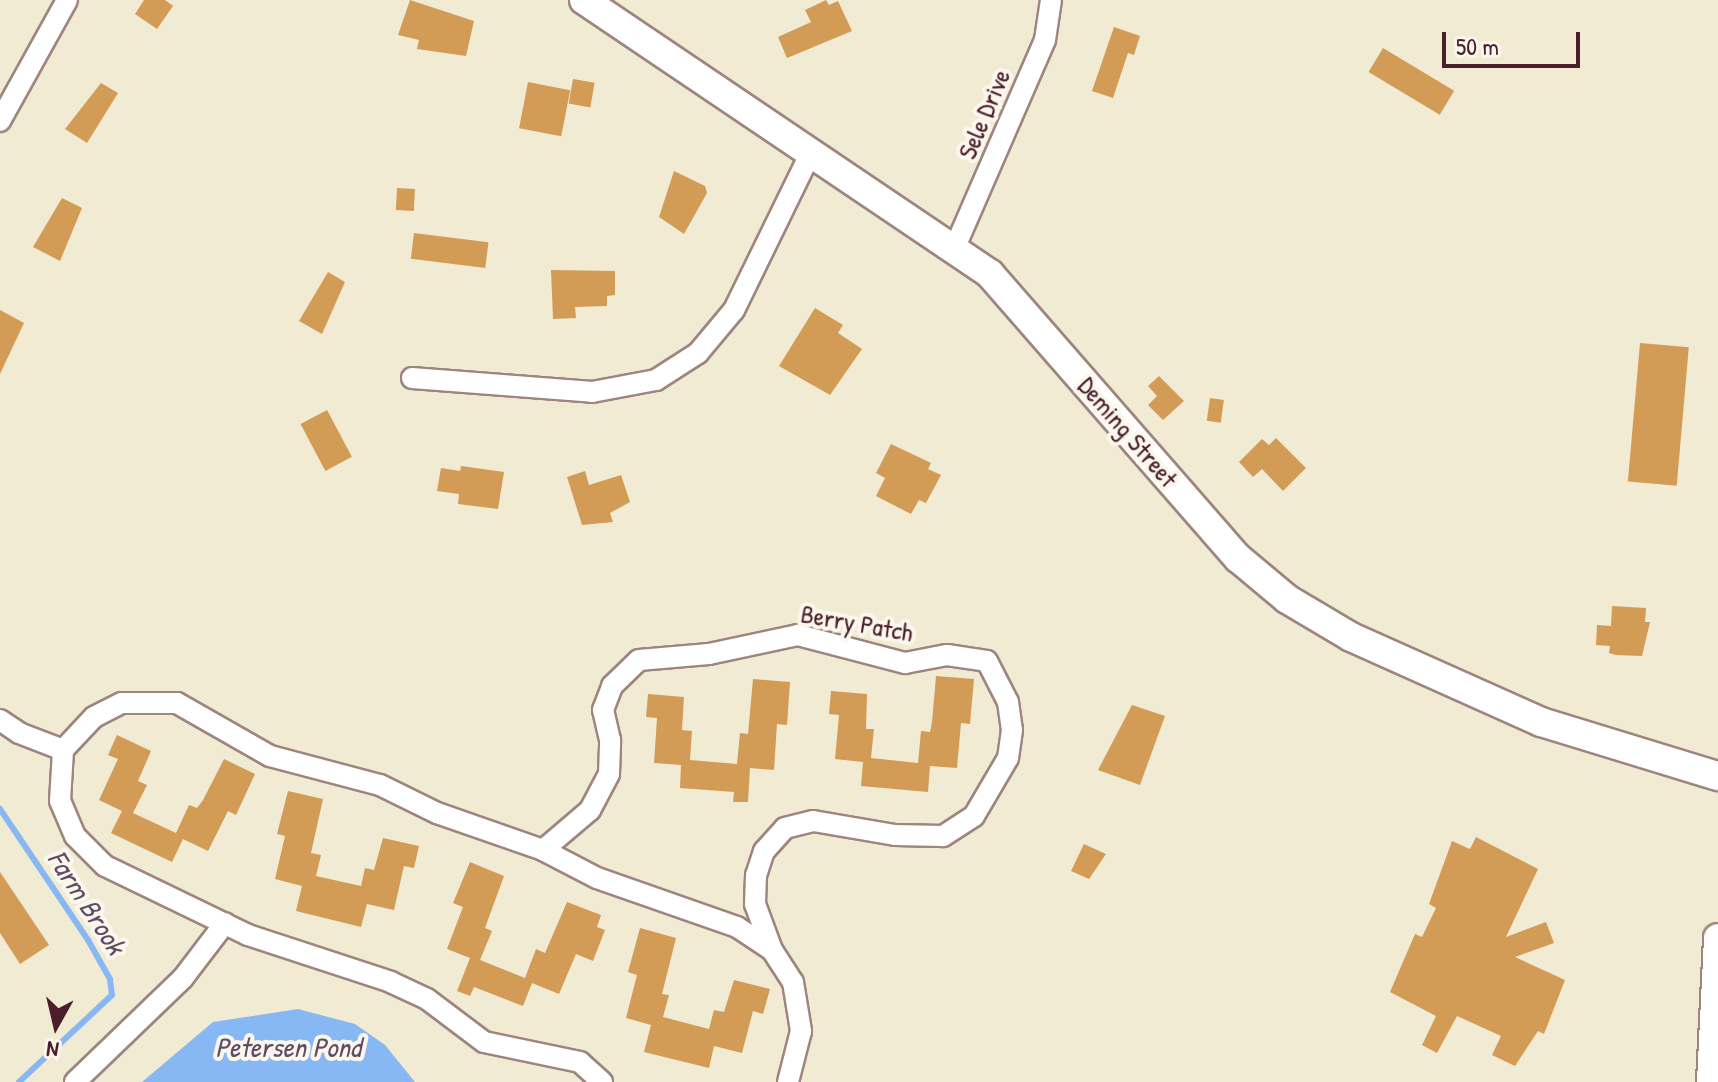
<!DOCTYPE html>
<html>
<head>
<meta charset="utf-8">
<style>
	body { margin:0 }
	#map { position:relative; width:1718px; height:1082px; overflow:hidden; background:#f1ebd3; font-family:"Patrick Hand",sans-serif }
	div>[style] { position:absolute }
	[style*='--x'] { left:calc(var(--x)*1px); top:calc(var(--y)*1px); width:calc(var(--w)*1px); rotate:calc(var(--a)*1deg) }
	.water>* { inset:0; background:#88b8f3 }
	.stream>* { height:6px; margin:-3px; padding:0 3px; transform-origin:3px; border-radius:3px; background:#88b8f3 }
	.building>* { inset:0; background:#d29c56; transform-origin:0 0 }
	.roads { filter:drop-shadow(2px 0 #9e857f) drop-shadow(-2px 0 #9e857f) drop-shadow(0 2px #9e857f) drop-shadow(0 -2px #9e857f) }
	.street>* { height:20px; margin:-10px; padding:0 10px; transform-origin:10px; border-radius:10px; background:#fff }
	.secondary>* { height:28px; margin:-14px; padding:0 14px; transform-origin:14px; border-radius:14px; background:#fff }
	span { translate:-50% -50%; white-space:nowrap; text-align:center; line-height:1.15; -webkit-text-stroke:8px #fbf7ec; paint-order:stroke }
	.street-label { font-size:26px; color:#4a1f2b }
	.water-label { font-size:28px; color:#5d4d67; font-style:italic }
	.north { position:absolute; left:16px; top:986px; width:80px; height:80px; -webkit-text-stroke:6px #fbf7ec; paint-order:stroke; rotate:188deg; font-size:22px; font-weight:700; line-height:32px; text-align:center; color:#4a1f2b }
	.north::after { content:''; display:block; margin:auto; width:28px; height:36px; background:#4a1f2b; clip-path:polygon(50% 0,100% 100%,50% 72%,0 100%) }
	.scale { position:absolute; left:1442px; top:32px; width:138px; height:36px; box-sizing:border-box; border:4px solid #4a1f2b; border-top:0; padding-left:10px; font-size:24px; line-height:28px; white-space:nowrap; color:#4a1f2b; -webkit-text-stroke:6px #fbf7ec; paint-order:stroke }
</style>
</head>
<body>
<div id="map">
	<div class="water">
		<div style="clip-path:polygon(298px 1009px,355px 1024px,385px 1045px,415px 1082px,142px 1082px,213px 1022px)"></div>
	</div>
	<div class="stream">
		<div style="--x:0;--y:809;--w:158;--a:56.1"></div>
		<div style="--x:88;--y:940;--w:45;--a:60.6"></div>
		<div style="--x:110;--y:979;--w:16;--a:83"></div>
		<div style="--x:112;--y:995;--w:127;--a:136.9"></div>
	</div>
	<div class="building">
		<div style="clip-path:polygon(144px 0,165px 0,173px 6px,157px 29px,135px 14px)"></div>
		<div style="clip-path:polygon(410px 0,474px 21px,466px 56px,417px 49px,419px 40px,398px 35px)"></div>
		<div style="clip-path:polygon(826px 0,829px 5px,838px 1px,852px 31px,787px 58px,778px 37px,811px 22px,805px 10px)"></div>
		<div style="clip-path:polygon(1114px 27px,1140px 36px,1134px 55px,1128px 53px,1113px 98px,1092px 91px)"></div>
		<div style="left:1383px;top:48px;width:83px;height:28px;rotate:31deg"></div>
		<div style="left:573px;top:79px;width:22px;height:25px;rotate:10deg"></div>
		<div style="left:528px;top:82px;width:43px;height:47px;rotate:11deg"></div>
		<div style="clip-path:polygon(101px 83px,118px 93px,87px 143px,65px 129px)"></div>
		<div style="clip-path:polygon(674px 171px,705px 186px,707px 193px,684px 234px,659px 217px)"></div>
		<div style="left:397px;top:188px;width:18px;height:22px;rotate:3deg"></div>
		<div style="clip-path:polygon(62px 198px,82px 208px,60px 261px,33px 247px)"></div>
		<div style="left:414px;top:233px;width:75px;height:26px;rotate:7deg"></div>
		<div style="clip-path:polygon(551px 270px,615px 271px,615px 295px,607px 296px,607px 306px,575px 307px,576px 318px,553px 319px)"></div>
		<div style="clip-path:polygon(328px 272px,345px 282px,322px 334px,299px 321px)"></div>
		<div style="clip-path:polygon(815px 308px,843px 325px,838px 333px,862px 349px,830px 395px,779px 366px)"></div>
		<div style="clip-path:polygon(0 310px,24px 323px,0 374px)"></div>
		<div style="left:1640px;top:343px;width:49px;height:139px;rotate:5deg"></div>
		<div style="clip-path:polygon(1159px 376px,1184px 401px,1163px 420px,1148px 405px,1157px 396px,1148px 386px)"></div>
		<div style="left:1210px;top:398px;width:14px;height:23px;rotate:8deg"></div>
		<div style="left:327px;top:410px;width:53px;height:30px;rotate:62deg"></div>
		<div style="clip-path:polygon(1276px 438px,1306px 468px,1283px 491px,1262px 469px,1253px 477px,1239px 462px,1262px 439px,1269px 445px)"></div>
		<div style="clip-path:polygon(891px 444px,931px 463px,928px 469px,941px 475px,926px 503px,919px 500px,911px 514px,876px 496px,885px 478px,876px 473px)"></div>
		<div style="clip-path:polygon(461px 466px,504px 472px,498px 509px,458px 504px,459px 494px,437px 491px,441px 468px,460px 471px)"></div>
		<div style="clip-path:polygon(585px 471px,589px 485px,621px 475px,630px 502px,610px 513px,613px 522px,582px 525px,567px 477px)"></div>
		<div style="clip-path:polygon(1612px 606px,1646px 608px,1645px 622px,1650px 622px,1642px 656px,1616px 655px,1609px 653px,1610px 646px,1596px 645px,1597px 625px,1611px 626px)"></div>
		<div style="clip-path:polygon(936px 676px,974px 679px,970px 724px,961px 723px,957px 768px,930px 766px,928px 792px,861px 786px,863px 762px,835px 759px,839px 715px,829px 714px,831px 691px,867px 694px,866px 729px,874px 729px,871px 758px,918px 763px,921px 731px,930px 732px,932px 722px)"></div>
		<div style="clip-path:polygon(753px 679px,790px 682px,787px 725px,777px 724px,774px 770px,750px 768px,748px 802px,733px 802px,734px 792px,680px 788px,681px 765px,654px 763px,657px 718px,646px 717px,648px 694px,684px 697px,682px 730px,692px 731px,690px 760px,737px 764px,740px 733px,748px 734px)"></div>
		<div style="clip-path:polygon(1132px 705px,1165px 716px,1140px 785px,1098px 770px)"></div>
		<div style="clip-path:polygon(117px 735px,151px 751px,138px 781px,147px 785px,133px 813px,176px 833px,189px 805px,197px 808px,203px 800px,224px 759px,255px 774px,236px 815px,228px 811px,208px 851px,183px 839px,172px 862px,111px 833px,122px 811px,99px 800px,118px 759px,108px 755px)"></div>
		<div style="clip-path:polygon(288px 791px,323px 799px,311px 853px,321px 855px,316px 876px,361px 886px,365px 868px,374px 870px,383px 838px,419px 846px,414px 868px,404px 866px,394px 910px,367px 904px,361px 927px,296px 911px,302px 886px,275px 879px,285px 836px,277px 834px)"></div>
		<div style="clip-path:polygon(1476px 837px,1538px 869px,1506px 937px,1546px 922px,1554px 943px,1515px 957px,1565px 980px,1544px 1034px,1538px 1031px,1515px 1066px,1492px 1055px,1501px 1036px,1457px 1016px,1437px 1053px,1422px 1045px,1436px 1016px,1390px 992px,1415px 934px,1422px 937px,1436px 908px,1429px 904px,1452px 841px,1470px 849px)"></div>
		<div style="clip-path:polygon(1084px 844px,1106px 854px,1089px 879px,1071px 871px)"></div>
		<div style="clip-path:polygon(470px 862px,504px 876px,485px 928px,492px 931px,480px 960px,525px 978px,536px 949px,545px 953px,567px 902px,601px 915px,597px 927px,605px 930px,593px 961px,576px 954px,559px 994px,532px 983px,523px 1006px,474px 987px,470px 996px,457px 991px,470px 958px,447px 949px,463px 907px,453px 903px)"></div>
		<div style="clip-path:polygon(0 872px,49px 945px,20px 964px,0 933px)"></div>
		<div style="clip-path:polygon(640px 928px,676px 938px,662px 994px,669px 995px,663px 1017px,709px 1029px,714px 1010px,724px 1012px,734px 980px,770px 989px,763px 1014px,753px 1011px,742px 1053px,714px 1046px,709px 1068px,644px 1052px,651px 1025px,626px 1018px,637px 975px,628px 972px)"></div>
	</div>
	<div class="roads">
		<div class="street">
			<div style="--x:0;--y:121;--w:138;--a:-61"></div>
			<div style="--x:955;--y:247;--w:226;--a:-66.5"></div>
			<div style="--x:1045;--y:40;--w:40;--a:-81.5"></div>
			<div style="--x:412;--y:378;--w:181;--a:4.4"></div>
			<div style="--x:592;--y:392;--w:65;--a:-10.6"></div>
			<div style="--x:656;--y:380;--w:50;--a:-32.7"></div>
			<div style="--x:698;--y:353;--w:56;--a:-50.1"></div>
			<div style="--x:734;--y:310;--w:176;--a:-64"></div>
			<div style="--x:0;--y:720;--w:23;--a:34"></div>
			<div style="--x:19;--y:733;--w:47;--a:21.1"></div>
			<div style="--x:543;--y:850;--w:62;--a:-40.4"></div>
			<div style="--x:590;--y:810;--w:41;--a:-62.2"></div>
			<div style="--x:609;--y:774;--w:34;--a:-88"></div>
			<div style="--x:610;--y:740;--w:31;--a:-103"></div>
			<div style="--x:603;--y:710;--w:26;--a:-69"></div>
			<div style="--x:612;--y:686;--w:37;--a:-44"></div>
			<div style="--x:639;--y:660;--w:70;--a:-4.9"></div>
			<div style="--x:709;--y:654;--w:91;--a:-12.1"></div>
			<div style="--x:798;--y:635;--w:111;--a:14.7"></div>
			<div style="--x:905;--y:663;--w:43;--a:-10.8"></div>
			<div style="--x:947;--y:655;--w:40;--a:8.5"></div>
			<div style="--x:987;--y:661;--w:46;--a:62.9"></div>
			<div style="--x:1008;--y:702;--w:28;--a:82"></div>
			<div style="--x:1012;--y:730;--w:28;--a:98"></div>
			<div style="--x:1008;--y:758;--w:67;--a:120.4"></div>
			<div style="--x:974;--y:816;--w:37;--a:147"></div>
			<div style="--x:943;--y:836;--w:48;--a:-178.8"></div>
			<div style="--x:895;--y:835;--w:83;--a:-170.3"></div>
			<div style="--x:813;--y:821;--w:29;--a:166"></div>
			<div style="--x:785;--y:828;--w:31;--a:132"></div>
			<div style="--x:764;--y:851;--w:25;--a:108"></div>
			<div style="--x:756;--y:875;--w:29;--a:92"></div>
			<div style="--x:755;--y:904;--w:49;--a:69.7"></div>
			<div style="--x:75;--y:1082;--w:150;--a:-43.9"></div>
			<div style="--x:183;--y:978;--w:69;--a:-52.6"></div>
			<div style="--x:602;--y:1082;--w:30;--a:-138"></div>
			<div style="--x:580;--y:1062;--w:98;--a:-168.2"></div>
			<div style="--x:484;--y:1042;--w:71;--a:-143"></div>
			<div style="--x:427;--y:999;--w:40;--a:-155"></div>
			<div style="--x:391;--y:982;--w:151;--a:-161.8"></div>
			<div style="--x:248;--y:935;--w:159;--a:-154.2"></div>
			<div style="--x:105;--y:866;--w:42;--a:-135"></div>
			<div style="--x:75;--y:836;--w:38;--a:-113"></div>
			<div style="--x:60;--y:801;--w:51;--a:-86.6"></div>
			<div style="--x:63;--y:750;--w:45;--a:-46.8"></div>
			<div style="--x:94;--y:717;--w:31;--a:-27"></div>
			<div style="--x:122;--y:703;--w:55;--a:0"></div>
			<div style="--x:177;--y:703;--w:107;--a:29.7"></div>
			<div style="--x:270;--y:756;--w:114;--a:14.8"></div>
			<div style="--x:380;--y:785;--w:64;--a:26.2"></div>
			<div style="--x:437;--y:813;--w:112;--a:19.2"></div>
			<div style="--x:543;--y:850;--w:61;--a:27.4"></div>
			<div style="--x:597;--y:878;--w:148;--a:19.3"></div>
			<div style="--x:737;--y:927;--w:42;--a:33.3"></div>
			<div style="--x:772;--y:950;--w:38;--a:57"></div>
			<div style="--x:793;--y:982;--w:50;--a:80.7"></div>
			<div style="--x:801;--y:1031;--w:53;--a:104.3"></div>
		</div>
		<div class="secondary">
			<div style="--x:584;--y:0;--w:490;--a:34"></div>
			<div style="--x:990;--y:274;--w:377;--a:48.9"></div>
			<div style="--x:1238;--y:558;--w:64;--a:39.9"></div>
			<div style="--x:1287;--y:599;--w:74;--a:30.7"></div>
			<div style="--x:1351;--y:637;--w:208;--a:24.1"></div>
			<div style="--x:1541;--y:722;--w:185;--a:17"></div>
			<div style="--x:1711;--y:1082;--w:144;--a:-87.2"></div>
		</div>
	</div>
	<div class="street-label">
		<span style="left:984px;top:114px;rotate:-67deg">Sele Drive</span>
		<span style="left:1128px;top:432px;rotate:49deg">Deming Street</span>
		<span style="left:857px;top:623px;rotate:10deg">Berry Patch</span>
	</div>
	<div class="water-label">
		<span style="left:87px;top:902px;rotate:57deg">Farm Brook</span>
		<span style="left:288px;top:1047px">Petersen Pond</span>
	</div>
	<div class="north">N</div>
	<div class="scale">50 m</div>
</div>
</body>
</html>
